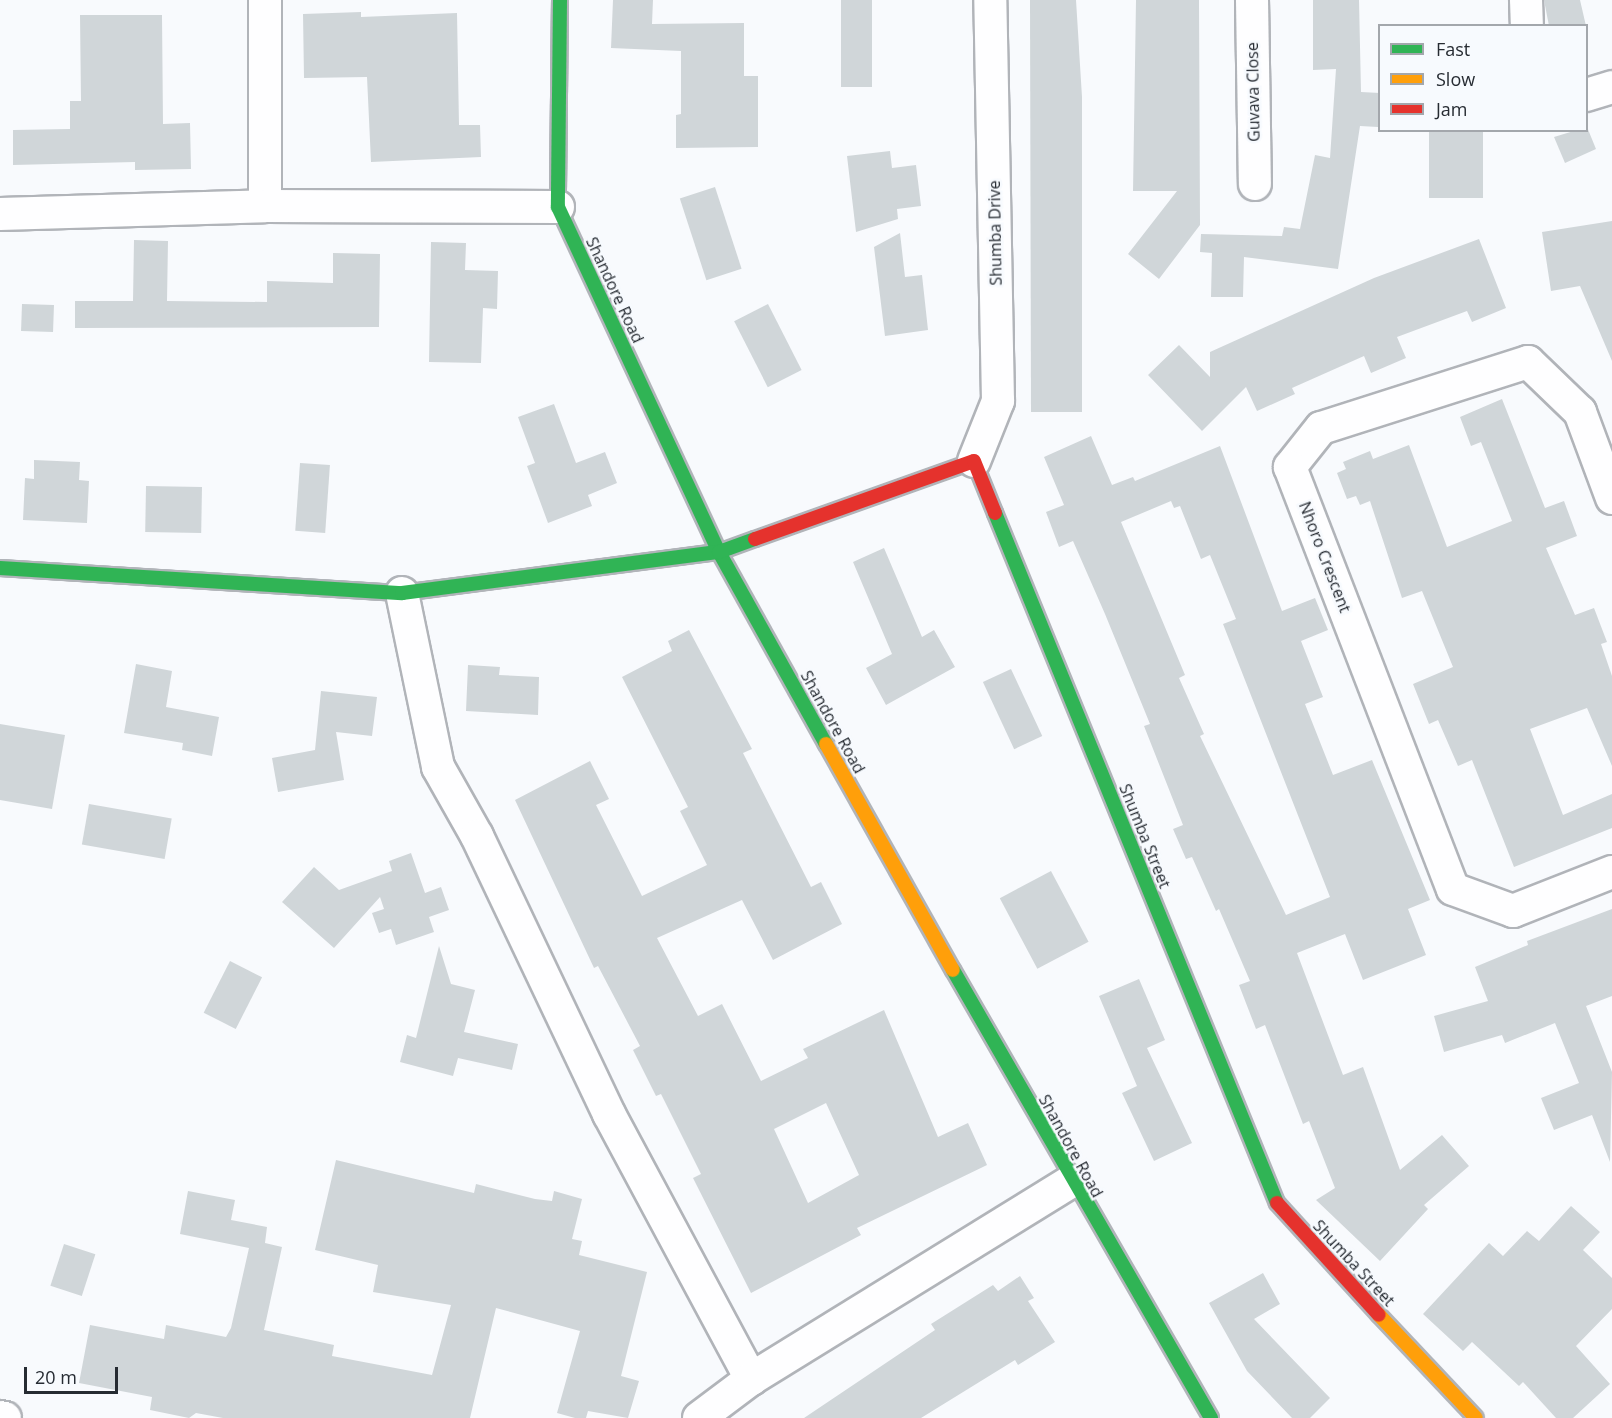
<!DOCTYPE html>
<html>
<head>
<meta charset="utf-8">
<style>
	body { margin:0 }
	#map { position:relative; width:1612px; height:1418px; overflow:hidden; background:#f8fafd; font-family:"Open Sans",sans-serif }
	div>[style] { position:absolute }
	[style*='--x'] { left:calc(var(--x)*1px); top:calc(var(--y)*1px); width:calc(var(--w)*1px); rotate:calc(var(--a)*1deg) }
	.building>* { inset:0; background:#d0d6d9; transform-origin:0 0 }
	.roads { filter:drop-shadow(2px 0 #b1b4b9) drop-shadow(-2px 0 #b1b4b9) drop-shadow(0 2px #b1b4b9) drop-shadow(0 -2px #b1b4b9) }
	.street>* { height:32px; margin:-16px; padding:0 16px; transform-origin:16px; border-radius:16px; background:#fefeff }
	.fast>* { height:14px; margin:-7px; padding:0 7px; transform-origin:7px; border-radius:7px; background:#30b455 }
	.slow>* { height:14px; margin:-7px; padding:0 7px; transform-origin:7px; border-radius:7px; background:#ff9f0a }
	.jam>* { height:14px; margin:-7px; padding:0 7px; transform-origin:7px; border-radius:7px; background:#e5322d }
	span { translate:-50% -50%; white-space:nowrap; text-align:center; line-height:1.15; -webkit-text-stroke:5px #f7fafe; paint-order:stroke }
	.street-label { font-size:16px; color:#262b32 }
	.legend { position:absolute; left:1378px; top:24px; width:210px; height:108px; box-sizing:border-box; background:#f7fafe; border:2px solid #a3a7ac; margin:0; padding:8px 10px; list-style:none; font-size:18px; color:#262b32 }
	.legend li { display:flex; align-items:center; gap:12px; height:30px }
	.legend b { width:30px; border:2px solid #a3a7ac }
	.scale { position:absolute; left:24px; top:1367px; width:94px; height:27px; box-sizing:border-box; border:3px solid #262b32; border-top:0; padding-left:8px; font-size:18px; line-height:21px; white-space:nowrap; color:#262b32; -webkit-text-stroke:4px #f7fafe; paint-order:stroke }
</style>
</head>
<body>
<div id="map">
	<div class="building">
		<div style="clip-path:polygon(613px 0,653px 0,652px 24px,744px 23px,744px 76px,758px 76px,758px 147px,676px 148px,676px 115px,681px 114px,681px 51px,611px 48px)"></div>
		<div style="left:841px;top:0;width:31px;height:87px"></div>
		<div style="clip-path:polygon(1030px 0,1076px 0,1082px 97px,1082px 412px,1031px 412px)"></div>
		<div style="clip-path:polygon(1136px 0,1199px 0,1200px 225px,1159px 279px,1128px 254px,1177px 191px,1133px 191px)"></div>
		<div style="clip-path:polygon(1313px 0,1359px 0,1361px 92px,1380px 93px,1378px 127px,1360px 126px,1338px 269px,1244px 257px,1243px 297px,1211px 297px,1212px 253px,1200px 252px,1201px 234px,1282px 236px,1284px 227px,1300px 229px,1315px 155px,1330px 158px,1336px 69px,1313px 70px)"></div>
		<div style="clip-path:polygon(1544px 0,1580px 0,1586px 26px,1549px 26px)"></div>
		<div style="clip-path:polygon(361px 12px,361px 17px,457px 13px,459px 125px,480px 125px,481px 157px,371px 162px,367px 77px,304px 78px,303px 14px)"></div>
		<div style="clip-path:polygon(80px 15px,162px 15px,163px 124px,190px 123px,191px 169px,135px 170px,135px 162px,13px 165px,13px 130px,70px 129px,70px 101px,81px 101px)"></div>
		<div style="clip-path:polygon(1587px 127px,1596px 149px,1565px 163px,1554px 137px)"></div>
		<div style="left:1429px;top:130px;width:54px;height:68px"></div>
		<div style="clip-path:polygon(890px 151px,892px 168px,916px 165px,921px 206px,897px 209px,898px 219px,856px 232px,847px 156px)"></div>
		<div style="left:715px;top:187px;width:86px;height:37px;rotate:72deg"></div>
		<div style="clip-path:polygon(1612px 221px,1612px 361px,1580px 286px,1551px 291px,1542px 232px)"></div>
		<div style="clip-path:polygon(900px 233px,905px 277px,922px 275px,928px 330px,885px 336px,874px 247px)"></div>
		<div style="clip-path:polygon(1479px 239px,1506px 308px,1472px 322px,1467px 311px,1397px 337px,1406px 358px,1371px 373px,1364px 356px,1292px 388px,1295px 394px,1257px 411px,1246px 387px,1202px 431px,1148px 375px,1179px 345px,1210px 377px,1210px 352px,1374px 278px)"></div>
		<div style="clip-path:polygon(134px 240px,168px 241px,167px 301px,267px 302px,267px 281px,333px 283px,333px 253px,380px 254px,379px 327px,75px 328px,75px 301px,133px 301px)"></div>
		<div style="clip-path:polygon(431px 242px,466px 243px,465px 270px,498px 271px,497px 309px,483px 308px,481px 363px,429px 362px)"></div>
		<div style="left:22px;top:304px;width:32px;height:27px;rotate:2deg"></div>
		<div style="left:768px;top:304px;width:74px;height:38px;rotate:63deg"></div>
		<div style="clip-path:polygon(1502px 399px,1545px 508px,1564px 501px,1577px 536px,1546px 548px,1575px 615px,1594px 608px,1607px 642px,1601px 644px,1612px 676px,1612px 766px,1587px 708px,1530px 729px,1563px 815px,1612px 794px,1612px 828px,1514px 867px,1472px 760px,1458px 766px,1438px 720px,1429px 724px,1413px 684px,1453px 667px,1422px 591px,1402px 598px,1370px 501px,1360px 505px,1356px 496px,1347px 499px,1337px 473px,1346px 469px,1343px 462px,1370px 451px,1373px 459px,1409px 445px,1447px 547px,1512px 521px,1481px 442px,1471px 446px,1460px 417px)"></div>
		<div style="clip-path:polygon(554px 404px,576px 463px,605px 452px,617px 483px,588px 495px,592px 506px,548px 523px,527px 466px,535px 463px,518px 417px)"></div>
		<div style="clip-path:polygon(evenodd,1091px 436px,1112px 485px,1133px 477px,1135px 481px,1220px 446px,1282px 611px,1315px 598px,1328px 630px,1301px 641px,1323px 697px,1305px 704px,1333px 775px,1372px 760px,1430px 900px,1408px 909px,1426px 955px,1363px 980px,1345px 934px,1297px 953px,1343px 1075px,1363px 1067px,1400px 1170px,1442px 1135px,1469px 1166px,1424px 1205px,1428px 1209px,1380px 1261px,1316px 1200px,1335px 1188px,1309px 1121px,1303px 1124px,1265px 1025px,1256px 1029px,1239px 985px,1250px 981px,1219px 909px,1216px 911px,1192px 857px,1186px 859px,1173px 829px,1183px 825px,1144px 726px,1150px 724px,1105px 614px,1073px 541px,1059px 547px,1046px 512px,1064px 505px,1044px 457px,1091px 436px,1171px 501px,1174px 508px,1180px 506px,1201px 559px,1210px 555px,1236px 619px,1223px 624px,1330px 897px,1286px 915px,1200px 736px,1204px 734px,1179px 678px,1185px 675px,1121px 522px,1171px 501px)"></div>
		<div style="clip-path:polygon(34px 460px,80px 462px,79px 480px,89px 481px,87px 523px,23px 520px,25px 478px,34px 479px)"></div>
		<div style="left:300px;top:463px;width:30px;height:68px;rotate:4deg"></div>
		<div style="left:146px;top:486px;width:56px;height:46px;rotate:1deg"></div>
		<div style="clip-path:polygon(884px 548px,922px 637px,934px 630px,955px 667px,886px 705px,866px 668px,892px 654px,853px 562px)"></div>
		<div style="clip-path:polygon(evenodd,689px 630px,752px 749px,743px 753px,811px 887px,821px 882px,842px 924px,773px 960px,742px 900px,657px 938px,698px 1016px,722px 1004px,761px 1081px,808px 1058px,803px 1049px,884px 1010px,938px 1137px,968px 1123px,987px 1165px,857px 1228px,861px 1235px,751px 1293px,693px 1178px,701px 1174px,661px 1094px,656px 1096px,633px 1050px,640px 1046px,598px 966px,594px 968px,515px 800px,590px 761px,609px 799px,596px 805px,642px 896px,707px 865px,680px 811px,688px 807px,622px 677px,672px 651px,668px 641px,689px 630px,826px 1103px,859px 1175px,808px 1203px,774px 1129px,826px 1103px)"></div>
		<div style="clip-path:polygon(136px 664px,172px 671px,166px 707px,219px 717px,212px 756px,182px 750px,183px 743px,124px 733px)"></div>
		<div style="clip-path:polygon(468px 665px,500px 667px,499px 675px,539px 677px,538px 715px,466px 711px)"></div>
		<div style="left:1011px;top:669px;width:74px;height:31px;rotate:65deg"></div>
		<div style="clip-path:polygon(321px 691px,377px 697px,372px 736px,336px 732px,344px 780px,278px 792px,272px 758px,315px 750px)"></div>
		<div style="clip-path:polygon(0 724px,65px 735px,52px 809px,0 800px)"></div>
		<div style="left:89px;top:804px;width:84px;height:41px;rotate:10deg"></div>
		<div style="clip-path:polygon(411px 853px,425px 893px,441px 887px,449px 910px,429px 917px,434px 932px,396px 945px,391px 929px,379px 933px,372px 913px,384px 909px,380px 897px,334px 948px,282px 902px,314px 867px,339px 890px,392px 871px,389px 861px)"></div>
		<div style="left:1051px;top:871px;width:80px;height:58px;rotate:62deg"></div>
		<div style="clip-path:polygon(1612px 909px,1612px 996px,1586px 1006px,1612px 1072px,1610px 1162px,1592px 1115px,1554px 1130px,1541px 1098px,1579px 1083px,1555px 1023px,1505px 1043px,1502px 1035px,1444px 1052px,1434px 1016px,1488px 1001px,1475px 967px,1528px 945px,1527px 941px)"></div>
		<div style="clip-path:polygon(439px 946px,451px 984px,475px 990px,464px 1032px,518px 1044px,512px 1070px,458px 1058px,453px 1076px,400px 1062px,407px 1035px,416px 1038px)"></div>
		<div style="left:230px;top:961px;width:36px;height:58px;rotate:27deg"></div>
		<div style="clip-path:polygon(1139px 979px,1165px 1040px,1147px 1048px,1192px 1143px,1154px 1161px,1122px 1093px,1137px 1086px,1099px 996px)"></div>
		<div style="clip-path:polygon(336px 1160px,474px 1193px,476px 1184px,535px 1199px,552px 1201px,554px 1191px,582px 1199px,572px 1239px,582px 1241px,579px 1255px,647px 1272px,621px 1376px,639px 1381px,628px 1418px,588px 1411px,586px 1418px,575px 1418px,557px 1413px,580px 1331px,496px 1308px,470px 1418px,223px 1418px,196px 1413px,189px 1418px,150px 1410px,152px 1397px,79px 1383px,90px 1325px,164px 1339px,166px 1325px,226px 1337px,231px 1328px,249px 1248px,180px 1234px,188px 1191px,235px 1200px,231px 1220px,267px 1227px,265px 1243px,282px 1247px,264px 1330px,334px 1345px,332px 1356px,432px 1375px,451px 1305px,373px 1292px,378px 1265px,315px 1250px)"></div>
		<div style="clip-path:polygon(1571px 1206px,1600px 1232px,1583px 1250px,1612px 1278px,1612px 1309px,1576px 1346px,1610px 1384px,1573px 1418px,1556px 1418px,1523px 1382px,1519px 1386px,1472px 1342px,1463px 1351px,1423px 1314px,1489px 1243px,1503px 1256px,1527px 1231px,1539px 1241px)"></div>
		<div style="left:64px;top:1244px;width:33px;height:44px;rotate:18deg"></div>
		<div style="clip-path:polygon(1263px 1273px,1280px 1304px,1254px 1319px,1330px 1398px,1310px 1418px,1292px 1418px,1247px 1371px,1209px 1303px)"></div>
		<div style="clip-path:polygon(1020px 1276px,1034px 1298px,1028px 1301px,1055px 1342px,1018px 1365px,1015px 1360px,921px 1418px,804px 1418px,935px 1330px,931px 1324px,993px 1285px,998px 1291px)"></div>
	</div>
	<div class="roads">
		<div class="street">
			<div style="--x:1252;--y:0;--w:184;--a:89.1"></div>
			<div style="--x:1526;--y:0;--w:26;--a:88"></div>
			<div style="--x:1586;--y:95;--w:27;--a:-17"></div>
			<div style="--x:265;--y:206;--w:206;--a:-90"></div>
			<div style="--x:0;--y:214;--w:265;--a:-1.7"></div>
			<div style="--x:265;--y:206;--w:293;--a:0.2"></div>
			<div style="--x:974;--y:461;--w:65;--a:-68.2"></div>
			<div style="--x:998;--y:401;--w:401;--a:-91.1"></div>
			<div style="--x:1612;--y:498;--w:92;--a:-110.4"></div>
			<div style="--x:1580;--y:412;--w:72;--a:-136.1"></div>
			<div style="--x:1528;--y:362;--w:217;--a:162.3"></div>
			<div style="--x:1321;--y:428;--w:50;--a:128.5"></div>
			<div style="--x:1290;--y:467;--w:452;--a:68.9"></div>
			<div style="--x:1453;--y:889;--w:64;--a:20.1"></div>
			<div style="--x:1513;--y:911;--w:106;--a:-21.5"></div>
			<div style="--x:402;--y:593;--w:178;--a:78.3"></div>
			<div style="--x:438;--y:767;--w:79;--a:60.5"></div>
			<div style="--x:477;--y:836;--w:308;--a:64.6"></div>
			<div style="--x:609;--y:1114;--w:301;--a:61.8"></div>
			<div style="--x:0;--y:1417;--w:5;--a:11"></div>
			<div style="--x:699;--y:1418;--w:65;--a:-36.9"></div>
			<div style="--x:751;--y:1379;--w:376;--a:-31.7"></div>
		</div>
		<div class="fast">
			<div style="--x:560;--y:0;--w:207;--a:90.6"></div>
			<div style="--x:558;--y:207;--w:381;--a:65"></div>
			<div style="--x:719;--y:552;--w:220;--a:60.9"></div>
			<div style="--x:995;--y:513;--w:745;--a:67.77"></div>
			<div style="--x:0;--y:568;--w:403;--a:3.6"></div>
			<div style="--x:402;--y:593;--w:320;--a:-7.4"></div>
			<div style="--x:719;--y:552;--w:38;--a:-20"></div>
			<div style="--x:953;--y:970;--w:517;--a:60.06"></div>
		</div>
		<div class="slow">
			<div style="--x:826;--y:744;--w:259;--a:60.7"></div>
			<div style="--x:1379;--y:1315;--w:141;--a:46.7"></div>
		</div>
		<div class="jam">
			<div style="--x:755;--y:539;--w:232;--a:-19.6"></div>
			<div style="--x:974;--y:461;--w:56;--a:68"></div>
			<div style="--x:1277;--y:1203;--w:151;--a:47.7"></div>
		</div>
	</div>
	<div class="street-label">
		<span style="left:1253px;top:92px;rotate:-91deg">Guvava Close</span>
		<span style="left:995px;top:233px;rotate:-91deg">Shumba Drive</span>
		<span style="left:615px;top:290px;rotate:65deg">Shandore Road</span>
		<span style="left:1325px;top:557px;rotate:69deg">Nhoro Crescent</span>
		<span style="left:833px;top:722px;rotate:61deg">Shandore Road</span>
		<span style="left:1145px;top:836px;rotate:68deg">Shumba Street</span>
		<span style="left:1071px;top:1146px;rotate:61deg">Shandore Road</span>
		<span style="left:1354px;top:1263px;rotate:47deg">Shumba Street</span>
	</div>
	<ul class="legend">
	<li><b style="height:8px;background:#30b455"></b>Fast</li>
	<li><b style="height:8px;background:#ff9f0a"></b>Slow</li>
	<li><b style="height:8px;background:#e5322d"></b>Jam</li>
	</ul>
	<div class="scale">20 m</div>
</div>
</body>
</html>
